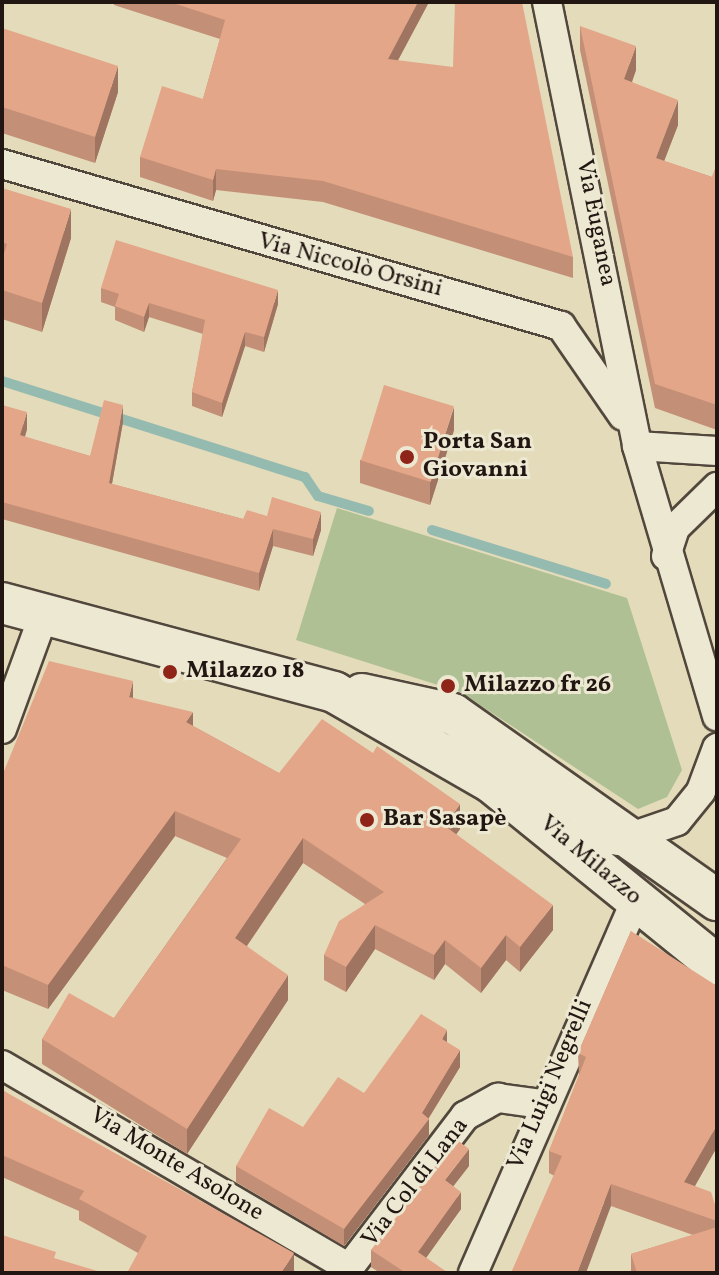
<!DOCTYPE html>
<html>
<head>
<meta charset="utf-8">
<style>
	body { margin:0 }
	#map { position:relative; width:719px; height:1275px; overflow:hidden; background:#e3dbba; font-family:Vollkorn,serif }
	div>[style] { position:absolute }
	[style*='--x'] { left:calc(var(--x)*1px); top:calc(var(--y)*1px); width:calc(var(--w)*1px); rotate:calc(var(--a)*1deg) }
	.green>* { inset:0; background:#afc194 }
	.stream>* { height:10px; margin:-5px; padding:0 5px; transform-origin:5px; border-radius:5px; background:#95bbb0 }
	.roads { filter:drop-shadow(2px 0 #52473c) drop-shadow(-2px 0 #52473c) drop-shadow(0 2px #52473c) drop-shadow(0 -2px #52473c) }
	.minor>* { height:28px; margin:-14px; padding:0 14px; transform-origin:14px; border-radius:14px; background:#ede8d2 }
	.secondary>* { height:40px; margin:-20px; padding:0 20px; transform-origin:20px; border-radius:20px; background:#ede8d2 }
	.wall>* { inset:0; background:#c38f76 }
	.shaded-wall>* { inset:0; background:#9f7460 }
	.building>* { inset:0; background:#e3a689; transform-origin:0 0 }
	.dots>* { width:22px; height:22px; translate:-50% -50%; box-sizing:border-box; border:4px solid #ede8d2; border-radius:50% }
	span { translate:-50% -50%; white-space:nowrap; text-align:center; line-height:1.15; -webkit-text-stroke:6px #ede8d2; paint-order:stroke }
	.street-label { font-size:24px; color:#221612 }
	.poi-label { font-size:24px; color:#221612; font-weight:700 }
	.left { translate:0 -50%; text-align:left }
	.frame { position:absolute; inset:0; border:4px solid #221612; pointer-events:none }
</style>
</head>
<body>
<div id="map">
	<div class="green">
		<div style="clip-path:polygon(337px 508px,627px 598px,682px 770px,667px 797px,638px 809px,460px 692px,296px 640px)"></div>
	</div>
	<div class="stream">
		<div style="--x:2;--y:381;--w:318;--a:17.6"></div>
		<div style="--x:305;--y:477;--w:23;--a:56"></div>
		<div style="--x:318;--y:496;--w:53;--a:16.4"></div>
		<div style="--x:432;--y:530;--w:182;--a:17.2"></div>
	</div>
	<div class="roads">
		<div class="minor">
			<div style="--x:547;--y:2;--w:453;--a:78.5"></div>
			<div style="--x:637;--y:446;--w:282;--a:73.5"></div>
			<div style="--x:2;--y:164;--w:582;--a:16.16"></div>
			<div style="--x:561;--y:326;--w:109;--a:55.4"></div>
			<div style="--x:637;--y:446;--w:80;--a:3.6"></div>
			<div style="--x:666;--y:556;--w:29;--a:-72"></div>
			<div style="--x:675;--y:528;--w:59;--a:-44.3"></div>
			<div style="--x:2;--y:729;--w:122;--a:-69.9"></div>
			<div style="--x:563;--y:834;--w:56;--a:7.1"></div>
			<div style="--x:619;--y:841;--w:61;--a:-19"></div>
			<div style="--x:677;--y:821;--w:38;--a:-51"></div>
			<div style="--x:701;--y:791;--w:46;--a:-69.6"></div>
			<div style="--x:2;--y:1065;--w:402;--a:30.3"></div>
			<div style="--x:345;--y:1273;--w:198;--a:-52.6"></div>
			<div style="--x:465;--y:1116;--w:38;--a:-29"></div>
			<div style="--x:498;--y:1098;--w:43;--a:7.9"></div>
			<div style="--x:473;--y:1273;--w:407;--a:-66.4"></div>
		</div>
		<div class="secondary">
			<div style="--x:2;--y:603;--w:344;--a:15"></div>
			<div style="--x:334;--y:692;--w:182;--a:29.9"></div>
			<div style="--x:492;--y:783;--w:289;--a:39"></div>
			<div style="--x:362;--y:694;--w:93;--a:12.4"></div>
			<div style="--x:453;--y:714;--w:323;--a:35.2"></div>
		</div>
	</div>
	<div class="wall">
		<div style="clip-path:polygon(114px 2px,429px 2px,398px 60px,573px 257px,573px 278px,323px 202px,216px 190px,213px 201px,140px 177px,140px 157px,203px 99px,220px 39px,114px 5px)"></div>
		<div style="clip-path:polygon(580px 26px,636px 70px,632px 82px,678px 125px,664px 161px,712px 177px,717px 164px,717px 430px,655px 408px,580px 50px)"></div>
		<div style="clip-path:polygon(2px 28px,118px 92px,95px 163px,2px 133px)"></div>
		<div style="clip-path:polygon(2px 188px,71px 238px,42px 332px,2px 319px)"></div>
		<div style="clip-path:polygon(101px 288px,278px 304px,264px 352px,245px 346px,222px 417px,192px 406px,192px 392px,203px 334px,149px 317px,144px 332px,115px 320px,115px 307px,101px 302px)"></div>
		<div style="clip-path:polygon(2px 405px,27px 429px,25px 437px,90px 456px,123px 422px,112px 484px,243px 519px,321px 530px,313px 556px,273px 546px,259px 591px,2px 519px)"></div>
		<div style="clip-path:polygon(454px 430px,430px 505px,360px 483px,360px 460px)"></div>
		<div style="clip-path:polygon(133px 698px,193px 726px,279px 773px,460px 829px,456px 834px,553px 930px,520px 972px,506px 960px,481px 993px,445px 964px,434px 980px,375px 949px,346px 992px,324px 980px,324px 955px,365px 904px,303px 863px,247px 946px,288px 1000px,187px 1154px,42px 1064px,42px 1039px,114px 1018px,227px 858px,175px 836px,48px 1009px,2px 990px,2px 776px)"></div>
		<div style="clip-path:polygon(631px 931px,717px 1147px,695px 1186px,717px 1211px,717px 1273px,631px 1273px,631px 1254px,693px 1235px,611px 1206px,549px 1173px,549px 1151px,579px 1076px,578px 1053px)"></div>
		<div style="clip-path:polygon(447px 1043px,460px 1067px,429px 1118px,429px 1135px,344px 1246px,236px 1182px,236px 1166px,364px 1093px)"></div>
		<div style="clip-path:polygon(2px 1090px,294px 1273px,138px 1253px,79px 1220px,79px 1211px,2px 1177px)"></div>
		<div style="clip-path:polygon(469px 1166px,453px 1186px,461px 1209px,426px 1258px,448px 1273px,380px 1273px,371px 1267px,371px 1250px)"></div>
	</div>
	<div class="shaded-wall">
		<div style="clip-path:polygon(418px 2px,429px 2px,388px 79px,388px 59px)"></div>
		<div style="clip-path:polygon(636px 46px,636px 70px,624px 104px,624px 79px)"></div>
		<div style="clip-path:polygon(118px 66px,118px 92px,95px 163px,95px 137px)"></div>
		<div style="clip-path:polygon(678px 100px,678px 125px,656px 182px,656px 158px)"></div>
		<div style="clip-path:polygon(216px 169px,216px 190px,213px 201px,213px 180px)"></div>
		<div style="clip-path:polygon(71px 209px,71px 238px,42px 332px,42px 303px)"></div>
		<div style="clip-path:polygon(278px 290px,278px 304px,264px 352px,264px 337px)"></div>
		<div style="clip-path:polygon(149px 303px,149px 317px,144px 332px,144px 317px)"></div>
		<div style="clip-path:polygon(245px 332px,245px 346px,222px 417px,222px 403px)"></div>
		<div style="clip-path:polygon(123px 405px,123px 422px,109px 500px,109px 483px)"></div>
		<div style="clip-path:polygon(454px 407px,454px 430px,430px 505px,430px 482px)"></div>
		<div style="clip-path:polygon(27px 412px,27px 429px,20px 453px,20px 435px)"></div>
		<div style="clip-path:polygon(321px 512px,321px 530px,313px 556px,313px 539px)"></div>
		<div style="clip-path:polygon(273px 529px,273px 546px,259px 591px,259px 573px)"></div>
		<div style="clip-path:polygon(133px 681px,133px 705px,129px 697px)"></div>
		<div style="clip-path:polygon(193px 712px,193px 737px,186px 722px)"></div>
		<div style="clip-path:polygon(460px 804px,460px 829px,445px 850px,445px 826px)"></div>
		<div style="clip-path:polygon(175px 811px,175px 836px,48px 1009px,48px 985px)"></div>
		<div style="clip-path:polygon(303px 838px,303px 863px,235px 963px,235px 938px)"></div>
		<div style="clip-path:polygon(553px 905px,553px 930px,520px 972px,520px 947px)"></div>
		<div style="clip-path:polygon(375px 925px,375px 949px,346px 992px,346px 967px)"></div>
		<div style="clip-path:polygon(506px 935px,506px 960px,481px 993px,481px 968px)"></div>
		<div style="clip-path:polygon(445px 940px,445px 964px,434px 980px,434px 955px)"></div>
		<div style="clip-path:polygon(288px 975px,288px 1000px,187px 1154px,187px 1129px)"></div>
		<div style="clip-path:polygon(447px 1030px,447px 1047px,442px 1039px)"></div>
		<div style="clip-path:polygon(460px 1050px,460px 1067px,426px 1122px,429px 1119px,429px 1135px,344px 1246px,344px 1229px,422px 1113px)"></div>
		<div style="clip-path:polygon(717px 1125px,717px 1147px,684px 1205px,684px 1182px)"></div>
		<div style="clip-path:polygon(469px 1149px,469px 1166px,445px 1197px,445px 1180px)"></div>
		<div style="clip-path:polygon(611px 1184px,611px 1206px,586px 1273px,577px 1273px)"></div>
		<div style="clip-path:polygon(461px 1192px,461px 1209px,418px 1269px,418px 1252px)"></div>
		<div style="clip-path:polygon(294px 1253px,294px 1273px,281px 1273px)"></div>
	</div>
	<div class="building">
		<div style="clip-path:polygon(170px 2px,418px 2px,388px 59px,453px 67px,455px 2px,522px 2px,573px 257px,323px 181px,216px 169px,213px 180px,140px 157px,162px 86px,203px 99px,225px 20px)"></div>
		<div style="clip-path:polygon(580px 26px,636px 46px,624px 79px,678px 100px,656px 158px,712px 177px,717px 164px,717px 405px,655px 384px)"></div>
		<div style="clip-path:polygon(2px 28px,118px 66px,95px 137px,2px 107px)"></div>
		<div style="clip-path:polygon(2px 188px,71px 209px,42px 303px,2px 290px,2px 260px,7px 244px,2px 242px)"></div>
		<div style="clip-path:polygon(116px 240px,278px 290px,264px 337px,245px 332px,222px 403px,192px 392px,205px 320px,149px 303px,144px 317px,115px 306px,119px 294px,101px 288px)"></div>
		<div style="left:384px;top:385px;width:73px;height:79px;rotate:17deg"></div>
		<div style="clip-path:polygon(104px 400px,123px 405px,109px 483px,243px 519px,247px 510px,267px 516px,272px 497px,321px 512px,313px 539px,273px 529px,259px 573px,2px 502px,2px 405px,27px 412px,20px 435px,90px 456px)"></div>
		<div style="clip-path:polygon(49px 661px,133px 681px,129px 697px,193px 712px,186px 722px,279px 773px,322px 719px,373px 753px,377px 746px,460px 804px,445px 826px,553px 905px,520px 947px,506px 935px,481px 968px,445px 940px,434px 955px,375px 925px,346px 967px,324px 955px,339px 921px,384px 892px,303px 838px,235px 938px,288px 975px,187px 1129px,42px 1039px,69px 993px,114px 1018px,241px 839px,175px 811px,48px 985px,2px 965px,2px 776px)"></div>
		<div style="clip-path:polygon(631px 931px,717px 986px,717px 1125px,684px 1182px,711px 1192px,717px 1211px,717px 1221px,611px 1184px,577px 1273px,511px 1273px,562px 1156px,549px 1151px,586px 1057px,578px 1053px)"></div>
		<div style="clip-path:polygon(421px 1014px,447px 1030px,442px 1039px,460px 1050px,422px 1113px,429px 1119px,344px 1229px,236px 1166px,269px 1108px,303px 1127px,338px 1077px,364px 1093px)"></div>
		<div style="clip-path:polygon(2px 1090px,294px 1253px,281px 1273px,127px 1273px,147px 1236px,79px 1199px,84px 1191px,2px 1155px)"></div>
		<div style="clip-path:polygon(456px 1139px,469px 1149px,445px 1180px,461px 1192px,418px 1252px,448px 1273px,406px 1273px,371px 1250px)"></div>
		<div style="clip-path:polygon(717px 1227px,717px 1273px,637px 1273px,631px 1254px)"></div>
		<div style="clip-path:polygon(2px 1235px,56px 1252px,54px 1258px,104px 1273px,2px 1273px)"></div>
	</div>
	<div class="dots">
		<div style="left:407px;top:457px;background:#8f2418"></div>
		<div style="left:170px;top:672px;background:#8f2418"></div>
		<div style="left:448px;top:686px;background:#8f2418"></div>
		<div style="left:367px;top:820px;background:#8f2418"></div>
	</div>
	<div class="street-label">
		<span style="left:595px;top:223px;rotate:79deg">Via Euganea</span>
		<span style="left:350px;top:266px;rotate:15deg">Via Niccolò Orsini</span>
		<span style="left:590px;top:861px;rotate:40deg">Via Milazzo</span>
		<span style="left:551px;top:1085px;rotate:-67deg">Via Luigi Negrelli</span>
		<span style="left:176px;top:1165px;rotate:31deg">Via Monte Asolone</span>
		<span style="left:416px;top:1183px;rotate:-52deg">Via Col di Lana</span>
	</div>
	<div class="poi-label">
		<span class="left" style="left:423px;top:457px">Porta San<br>Giovanni</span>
		<span class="left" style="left:186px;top:672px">Milazzo 18</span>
		<span class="left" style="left:464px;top:686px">Milazzo fr 26</span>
		<span class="left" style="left:383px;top:820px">Bar Sasapè</span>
	</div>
	<div class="frame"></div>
</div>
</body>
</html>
